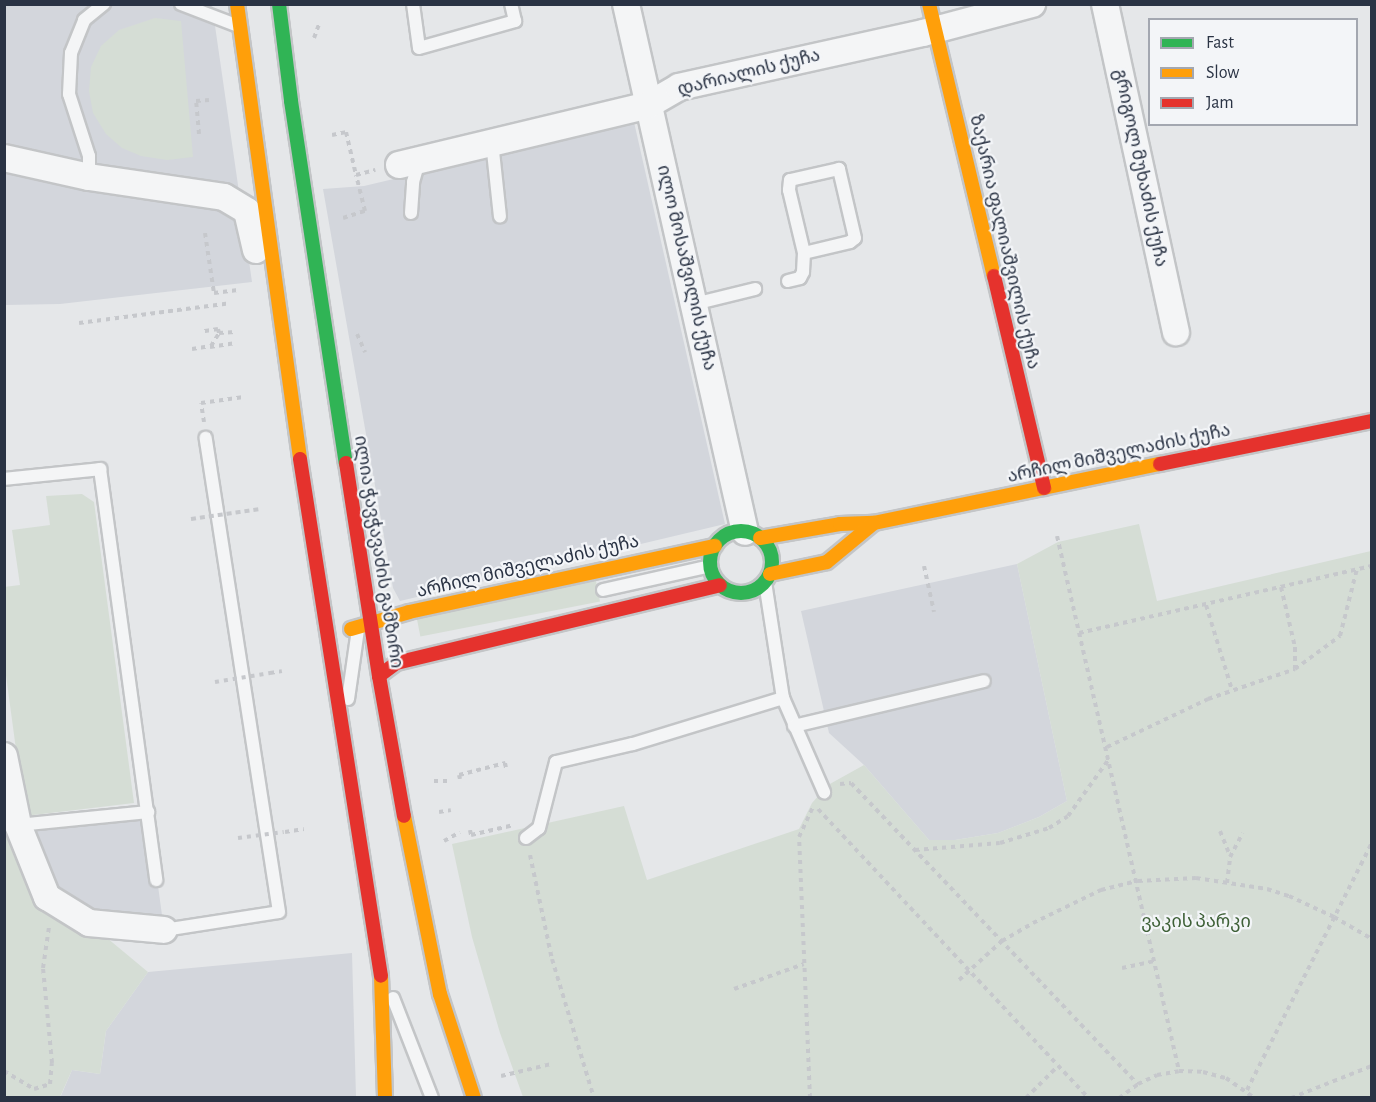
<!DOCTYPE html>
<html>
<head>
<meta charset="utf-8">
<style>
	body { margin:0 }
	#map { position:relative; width:1376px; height:1102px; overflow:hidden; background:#e5e7e9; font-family:"Alegreya Sans","Noto Sans Georgian",sans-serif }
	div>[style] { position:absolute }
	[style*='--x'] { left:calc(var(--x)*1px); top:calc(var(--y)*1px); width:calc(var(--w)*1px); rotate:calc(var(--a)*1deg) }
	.built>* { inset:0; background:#d3d6dc }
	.green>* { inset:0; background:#d5ddd5; transform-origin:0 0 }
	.path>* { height:4px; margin-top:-2px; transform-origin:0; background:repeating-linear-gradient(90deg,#c6c8cc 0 4.5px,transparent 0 9px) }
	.roads { filter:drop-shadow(2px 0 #c3c5c7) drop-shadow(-2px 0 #c3c5c7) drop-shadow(0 2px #c3c5c7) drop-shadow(0 -2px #c3c5c7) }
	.lane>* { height:12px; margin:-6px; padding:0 6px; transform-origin:6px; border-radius:6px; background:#f4f5f6 }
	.street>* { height:26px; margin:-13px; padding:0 13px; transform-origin:13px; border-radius:13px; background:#f4f5f6 }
	.fast>* { height:14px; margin:-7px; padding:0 7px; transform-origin:7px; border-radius:7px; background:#30b455 }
	.fast>.ring { margin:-7px; padding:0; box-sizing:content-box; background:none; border:14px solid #30b455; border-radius:50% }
	.slow>* { height:14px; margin:-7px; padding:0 7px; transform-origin:7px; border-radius:7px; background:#ff9f0a }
	.jam>* { height:14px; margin:-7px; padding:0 7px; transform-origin:7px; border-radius:7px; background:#e5322d }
	.path-bridge>* { height:4px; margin-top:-2px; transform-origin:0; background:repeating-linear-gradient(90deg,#c6c8cc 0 4.5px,transparent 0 9px) }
	span { translate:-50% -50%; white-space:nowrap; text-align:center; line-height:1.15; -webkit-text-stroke:4.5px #f3f5f8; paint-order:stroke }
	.street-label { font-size:18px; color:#2a3344 }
	.park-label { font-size:18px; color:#3e6037 }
	.frame { position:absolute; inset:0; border:6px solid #2a3344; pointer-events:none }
	.legend { position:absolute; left:1148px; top:18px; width:210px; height:108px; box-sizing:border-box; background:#f3f5f8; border:2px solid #a3a7b0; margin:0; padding:8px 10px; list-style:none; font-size:18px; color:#2a3344 }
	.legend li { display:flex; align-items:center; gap:12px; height:30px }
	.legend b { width:30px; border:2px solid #a3a7b0 }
</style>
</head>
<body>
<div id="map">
	<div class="built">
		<div style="clip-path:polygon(5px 5px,212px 5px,252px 282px,60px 304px,5px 305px)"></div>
		<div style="clip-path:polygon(634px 122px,725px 524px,400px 601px,393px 588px,323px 189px,364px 186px)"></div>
		<div style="clip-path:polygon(1017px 564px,1067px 801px,1039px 817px,998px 833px,955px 840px,929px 840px,864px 765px,829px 733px,801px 611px)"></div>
		<div style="clip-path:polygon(148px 812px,164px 930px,89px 923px,47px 897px,18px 825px)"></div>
		<div style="clip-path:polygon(352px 953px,356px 1097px,60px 1098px,72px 1070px,100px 1074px,106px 1031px,148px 972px)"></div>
	</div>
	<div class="green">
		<div style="clip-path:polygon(155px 18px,181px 21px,193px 157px,167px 160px,141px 156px,122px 148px,106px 134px,93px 113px,89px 91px,91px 67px,101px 46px,119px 30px)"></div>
		<div style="clip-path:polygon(82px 494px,94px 502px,134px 803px,25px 816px,5px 668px,4px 587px,20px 585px,12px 530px,50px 525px,46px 496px)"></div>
		<div style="clip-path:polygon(1139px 524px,1157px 601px,1371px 551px,1371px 1097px,523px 1097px,500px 1033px,472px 937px,452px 844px,624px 806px,647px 880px,799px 829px,812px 803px,828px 785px,864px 765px,929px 840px,955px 840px,998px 833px,1039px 817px,1067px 801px,1017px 564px,1058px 542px)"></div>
		<div style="left:596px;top:581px;width:21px;height:183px;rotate:79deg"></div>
		<div style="clip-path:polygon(4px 806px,47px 897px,89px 923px,148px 972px,106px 1031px,100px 1074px,72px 1070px,60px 1097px,5px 1097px)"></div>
	</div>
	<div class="path">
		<div style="--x:314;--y:38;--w:15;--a:-70"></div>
		<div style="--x:199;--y:134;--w:33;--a:-95"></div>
		<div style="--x:196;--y:101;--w:13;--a:-4"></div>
		<div style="--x:332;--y:135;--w:14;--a:-12"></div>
		<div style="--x:346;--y:132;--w:44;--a:76.9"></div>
		<div style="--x:356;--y:175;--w:20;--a:-15"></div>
		<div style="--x:343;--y:218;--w:23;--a:-18"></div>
		<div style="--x:365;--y:211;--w:37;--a:-104"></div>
		<div style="--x:205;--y:233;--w:61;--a:81.5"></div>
		<div style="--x:214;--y:293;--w:24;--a:-7"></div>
		<div style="--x:79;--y:323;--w:152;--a:-7.5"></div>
		<div style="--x:219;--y:333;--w:16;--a:-4"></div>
		<div style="--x:357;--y:334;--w:20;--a:66"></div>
		<div style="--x:210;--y:347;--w:26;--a:-9"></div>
		<div style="--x:192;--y:349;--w:19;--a:-9"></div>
		<div style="--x:211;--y:346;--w:15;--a:-58"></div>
		<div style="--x:219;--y:333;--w:4;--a:-104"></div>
		<div style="--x:218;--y:329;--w:18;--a:171"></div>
		<div style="--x:204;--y:422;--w:19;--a:-99"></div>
		<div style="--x:201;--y:403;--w:43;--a:-7.9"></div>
		<div style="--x:1057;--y:536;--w:549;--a:77.15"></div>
		<div style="--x:924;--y:566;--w:47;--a:77.7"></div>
		<div style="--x:1281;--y:587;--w:62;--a:76.9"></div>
		<div style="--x:1295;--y:647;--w:21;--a:90"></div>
		<div style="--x:1206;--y:605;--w:89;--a:73"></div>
		<div style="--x:1079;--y:633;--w:301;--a:-12.9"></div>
		<div style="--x:270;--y:673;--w:12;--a:-9"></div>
		<div style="--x:1107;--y:747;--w:112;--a:-25.4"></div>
		<div style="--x:1208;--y:699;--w:92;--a:-19"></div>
		<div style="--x:1295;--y:669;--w:56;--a:-36.3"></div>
		<div style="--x:1340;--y:636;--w:69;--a:-75.8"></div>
		<div style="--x:460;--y:779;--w:4;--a:-104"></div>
		<div style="--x:459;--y:775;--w:48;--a:-14.6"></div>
		<div style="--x:505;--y:763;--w:5;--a:79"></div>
		<div style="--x:434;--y:781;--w:16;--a:0"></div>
		<div style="--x:840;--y:784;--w:11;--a:-5"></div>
		<div style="--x:851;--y:783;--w:416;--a:46.4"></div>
		<div style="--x:818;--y:809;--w:396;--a:46.9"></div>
		<div style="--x:439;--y:812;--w:12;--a:-9"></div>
		<div style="--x:470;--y:830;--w:5;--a:79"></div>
		<div style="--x:471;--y:835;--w:44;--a:-13.1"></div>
		<div style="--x:1220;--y:831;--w:27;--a:68"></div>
		<div style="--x:285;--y:832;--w:19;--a:-9"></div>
		<div style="--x:444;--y:841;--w:18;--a:-29"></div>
		<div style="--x:915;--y:850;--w:85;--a:-4.7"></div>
		<div style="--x:1000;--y:843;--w:51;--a:-17"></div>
		<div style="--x:1049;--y:828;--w:22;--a:-32"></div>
		<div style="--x:1068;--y:816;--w:70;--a:-54.3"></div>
		<div style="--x:530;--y:855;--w:106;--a:78.1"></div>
		<div style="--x:552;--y:959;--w:145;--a:73.2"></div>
		<div style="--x:1227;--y:883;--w:26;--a:-83"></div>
		<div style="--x:1230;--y:857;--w:27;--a:-62"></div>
		<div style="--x:1122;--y:968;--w:33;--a:-12"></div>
		<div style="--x:959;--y:980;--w:58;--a:-42.2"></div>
		<div style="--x:1002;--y:941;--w:36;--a:-30"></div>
		<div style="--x:1033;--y:923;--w:76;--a:-25.9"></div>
		<div style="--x:1101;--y:890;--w:38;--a:-14"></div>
		<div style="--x:1138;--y:881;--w:58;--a:-3"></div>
		<div style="--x:1196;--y:878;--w:72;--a:8.8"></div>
		<div style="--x:1267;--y:889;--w:23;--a:18"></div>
		<div style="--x:1289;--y:896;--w:50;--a:25"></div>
		<div style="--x:1334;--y:917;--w:44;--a:30.1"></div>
		<div style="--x:734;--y:989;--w:74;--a:-19.7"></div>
		<div style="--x:4;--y:1071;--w:35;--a:31"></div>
		<div style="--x:34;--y:1089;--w:17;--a:-17"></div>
		<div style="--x:50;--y:1084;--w:21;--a:-85"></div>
		<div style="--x:52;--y:1063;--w:95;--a:-95.4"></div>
		<div style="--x:43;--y:968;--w:41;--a:-81.7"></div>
		<div style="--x:501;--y:1076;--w:51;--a:-13.5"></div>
		<div style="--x:1247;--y:1090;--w:277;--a:-63.2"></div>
		<div style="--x:810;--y:1098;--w:261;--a:-92.4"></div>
		<div style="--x:799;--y:837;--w:35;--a:-65"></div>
		<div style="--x:1026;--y:1098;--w:45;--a:-45"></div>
		<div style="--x:1119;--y:1098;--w:24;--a:-36"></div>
		<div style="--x:1138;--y:1084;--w:21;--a:-25"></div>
		<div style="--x:1157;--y:1075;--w:22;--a:-10"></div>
		<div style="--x:1179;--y:1071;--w:24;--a:2"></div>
		<div style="--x:1203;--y:1072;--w:24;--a:15"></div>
		<div style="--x:1226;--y:1078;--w:35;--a:35"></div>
		<div style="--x:1291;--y:1098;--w:87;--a:-21.6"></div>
	</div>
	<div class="roads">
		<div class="lane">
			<div style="--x:181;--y:4;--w:59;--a:20.9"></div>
			<div style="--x:413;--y:4;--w:44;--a:82.2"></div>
			<div style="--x:419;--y:48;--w:100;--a:-15.7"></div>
			<div style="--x:515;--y:21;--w:17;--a:-103"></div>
			<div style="--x:492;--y:142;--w:75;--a:83.9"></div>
			<div style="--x:89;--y:177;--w:21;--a:-90"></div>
			<div style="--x:89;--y:156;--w:65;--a:-107.9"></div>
			<div style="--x:69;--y:94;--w:41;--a:-87.2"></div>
			<div style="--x:71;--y:53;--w:35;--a:-68"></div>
			<div style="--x:84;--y:20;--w:26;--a:-39"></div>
			<div style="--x:411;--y:213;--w:31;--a:-86"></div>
			<div style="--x:413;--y:182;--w:22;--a:-74"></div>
			<div style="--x:788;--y:281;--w:12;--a:-14"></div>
			<div style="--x:800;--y:278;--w:7;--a:-63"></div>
			<div style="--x:803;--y:272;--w:19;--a:-87"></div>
			<div style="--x:804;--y:253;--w:47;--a:-13.4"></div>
			<div style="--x:850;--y:242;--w:6;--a:-39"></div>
			<div style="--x:855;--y:238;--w:71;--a:-103.1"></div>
			<div style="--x:839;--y:169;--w:50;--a:167.3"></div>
			<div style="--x:790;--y:180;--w:10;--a:96"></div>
			<div style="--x:789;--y:190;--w:65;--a:76.6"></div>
			<div style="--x:694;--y:304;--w:63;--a:-13.8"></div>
			<div style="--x:4;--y:479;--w:97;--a:-5.9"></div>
			<div style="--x:100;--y:469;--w:415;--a:82.2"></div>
			<div style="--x:765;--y:582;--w:117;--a:81.2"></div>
			<div style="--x:783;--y:698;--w:103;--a:66.4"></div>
			<div style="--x:603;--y:590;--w:111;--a:-12.5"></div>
			<div style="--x:348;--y:699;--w:70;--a:-81.8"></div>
			<div style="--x:794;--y:726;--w:195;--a:-13.3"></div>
			<div style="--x:18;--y:825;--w:131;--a:-5.7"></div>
			<div style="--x:526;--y:838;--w:16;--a:-38"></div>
			<div style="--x:539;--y:828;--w:68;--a:-75.6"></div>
			<div style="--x:556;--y:762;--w:79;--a:-13.2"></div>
			<div style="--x:633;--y:744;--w:157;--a:-17"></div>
			<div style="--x:164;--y:930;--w:116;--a:-8.9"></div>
			<div style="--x:279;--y:912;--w:480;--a:-98.8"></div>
			<div style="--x:393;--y:998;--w:107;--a:68.7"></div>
		</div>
		<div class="street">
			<div style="--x:626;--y:4;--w:541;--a:77.3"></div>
			<div style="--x:1105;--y:4;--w:336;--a:77.8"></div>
			<div style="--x:4;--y:158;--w:87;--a:12.6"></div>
			<div style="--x:89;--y:177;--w:136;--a:8.4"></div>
			<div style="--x:224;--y:197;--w:27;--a:31"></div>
			<div style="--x:247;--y:211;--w:40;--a:77"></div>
			<div style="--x:399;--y:165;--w:256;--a:-13.5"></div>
			<div style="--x:648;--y:105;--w:36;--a:-30"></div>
			<div style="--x:679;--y:87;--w:250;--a:-12.5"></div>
			<div style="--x:923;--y:33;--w:113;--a:-14.9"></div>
			<div style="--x:4;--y:756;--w:70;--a:78.5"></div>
			<div style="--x:18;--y:825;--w:78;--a:68.1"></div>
			<div style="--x:47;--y:897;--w:49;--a:31.8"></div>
			<div style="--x:89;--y:923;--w:75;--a:5.3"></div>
		</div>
		<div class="fast">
			<div style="--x:279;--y:4;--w:98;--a:82.9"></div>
			<div style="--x:291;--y:101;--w:366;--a:81.4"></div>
			<div class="ring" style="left:710px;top:531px;width:48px;height:48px"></div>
		</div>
		<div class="slow">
			<div style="--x:237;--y:4;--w:459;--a:82.1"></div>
			<div style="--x:929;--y:4;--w:280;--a:76.6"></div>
			<div style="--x:760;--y:538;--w:81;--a:-9.9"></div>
			<div style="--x:840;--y:524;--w:34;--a:-2"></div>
			<div style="--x:874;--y:523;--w:292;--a:-11.7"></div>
			<div style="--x:770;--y:574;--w:58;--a:-11.9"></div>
			<div style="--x:827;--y:562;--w:61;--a:-39.7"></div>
			<div style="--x:351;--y:629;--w:60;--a:-16.3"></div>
			<div style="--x:409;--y:612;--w:313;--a:-12.2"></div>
			<div style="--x:404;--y:816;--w:182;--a:78.6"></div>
			<div style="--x:440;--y:994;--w:109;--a:71.9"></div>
			<div style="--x:381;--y:976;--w:122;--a:88.1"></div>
		</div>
		<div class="jam">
			<div style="--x:994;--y:276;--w:218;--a:76.7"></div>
			<div style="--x:300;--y:459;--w:523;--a:81.1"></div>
			<div style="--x:346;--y:463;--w:216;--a:81.2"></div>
			<div style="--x:379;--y:676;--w:142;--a:79.9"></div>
			<div style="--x:1160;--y:464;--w:216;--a:-11.5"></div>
			<div style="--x:379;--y:676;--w:21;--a:-37"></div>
			<div style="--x:396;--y:663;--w:333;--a:-13.5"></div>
		</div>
	</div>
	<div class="path-bridge">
		<div style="--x:191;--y:519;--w:70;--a:-8.2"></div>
		<div style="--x:215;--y:682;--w:56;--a:-9.3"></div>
		<div style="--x:238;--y:838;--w:46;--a:-7.4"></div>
	</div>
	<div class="street-label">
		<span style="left:749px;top:73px;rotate:-14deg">დარიალის ქუჩა</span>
		<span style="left:1140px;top:168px;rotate:78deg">გრიგოლ მუხაძის ქუჩა</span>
		<span style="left:1004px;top:242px;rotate:77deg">ზაქარია ფალიაშვილის ქუჩა</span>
		<span style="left:686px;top:268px;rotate:77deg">ილო მოსაშვილის ქუჩა</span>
		<span style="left:1119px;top:454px;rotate:-12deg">არჩილ მიშველაძის ქუჩა</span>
		<span style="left:378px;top:552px;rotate:81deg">ილია ჭავჭავაძის გამზირი</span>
		<span style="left:528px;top:567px;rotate:-13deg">არჩილ მიშველაძის ქუჩა</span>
	</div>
	<div class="park-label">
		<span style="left:1196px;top:922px">ვაკის პარკი</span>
	</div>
	<div class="frame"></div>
	<ul class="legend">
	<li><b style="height:8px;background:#30b455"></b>Fast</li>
	<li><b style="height:8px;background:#ff9f0a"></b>Slow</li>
	<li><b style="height:8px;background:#e5322d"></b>Jam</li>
	</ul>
</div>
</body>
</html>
